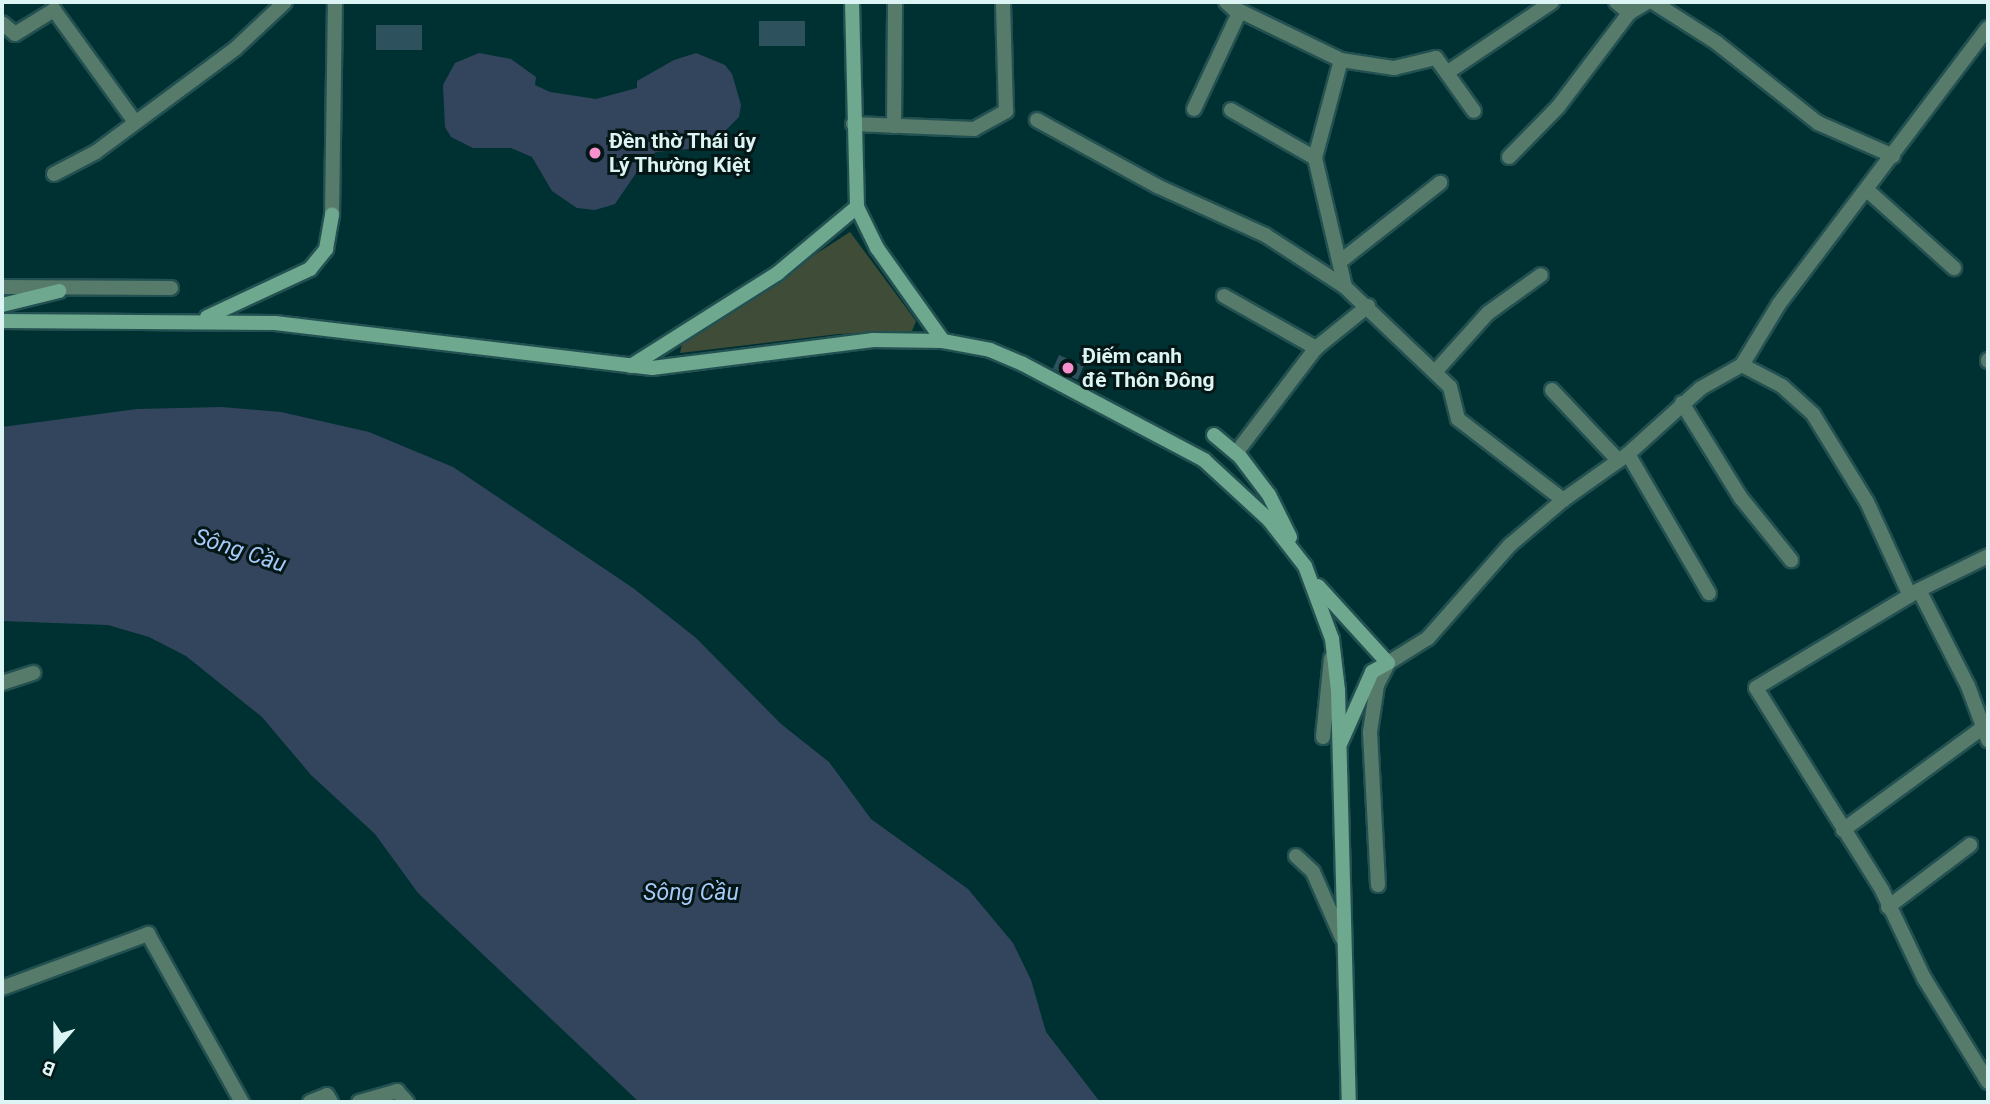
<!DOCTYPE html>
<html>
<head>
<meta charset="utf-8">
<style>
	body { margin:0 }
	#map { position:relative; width:1990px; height:1104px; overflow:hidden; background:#003132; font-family:Roboto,sans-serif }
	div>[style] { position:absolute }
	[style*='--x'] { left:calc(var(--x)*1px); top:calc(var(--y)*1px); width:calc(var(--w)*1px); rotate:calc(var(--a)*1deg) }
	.green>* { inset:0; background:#3f4c38 }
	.water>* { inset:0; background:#33455c }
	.building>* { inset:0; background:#2e515e; transform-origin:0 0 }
	.roads { filter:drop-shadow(2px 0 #235051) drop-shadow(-2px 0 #235051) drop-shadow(0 2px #235051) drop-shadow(0 -2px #235051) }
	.street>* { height:14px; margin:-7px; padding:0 7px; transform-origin:7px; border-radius:7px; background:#577b6a }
	.secondary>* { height:14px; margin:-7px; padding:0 7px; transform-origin:7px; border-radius:7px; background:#6ea88f }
	.dots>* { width:19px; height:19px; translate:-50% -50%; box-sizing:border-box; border:4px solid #041616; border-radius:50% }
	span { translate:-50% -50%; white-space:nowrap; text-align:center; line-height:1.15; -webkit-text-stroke:6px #041616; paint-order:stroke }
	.poi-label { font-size:21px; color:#dcf4f3; font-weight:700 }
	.left { translate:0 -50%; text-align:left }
	.water-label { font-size:23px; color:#a6caf8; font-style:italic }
	.frame { position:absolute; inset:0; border:4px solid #dcf4f3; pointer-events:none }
	.north { position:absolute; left:21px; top:1013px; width:70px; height:70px; -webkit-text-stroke:5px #041616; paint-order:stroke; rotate:200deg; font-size:19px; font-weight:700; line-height:28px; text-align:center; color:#dcf4f3 }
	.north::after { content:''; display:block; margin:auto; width:24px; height:32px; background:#dcf4f3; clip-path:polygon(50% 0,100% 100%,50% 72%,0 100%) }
</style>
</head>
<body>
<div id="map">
	<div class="green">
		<div style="clip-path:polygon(850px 232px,916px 321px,912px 331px,838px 334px,680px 353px,683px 340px)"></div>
	</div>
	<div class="water">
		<div style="clip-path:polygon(479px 53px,511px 59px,536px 77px,535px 85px,550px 92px,596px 99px,637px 88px,637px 81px,674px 60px,696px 53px,725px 65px,732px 74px,741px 105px,739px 117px,709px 147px,656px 152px,645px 160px,615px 204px,595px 210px,577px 208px,552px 191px,532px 157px,511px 148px,473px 148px,451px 137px,445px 127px,443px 85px,455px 63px)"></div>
		<div style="clip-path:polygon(222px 407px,281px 412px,369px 432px,453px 467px,633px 588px,696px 638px,781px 724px,829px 762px,871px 819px,968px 889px,1013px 943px,1031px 980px,1046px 1032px,1100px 1102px,639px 1102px,418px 893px,375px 834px,311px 775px,262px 717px,186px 656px,149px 637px,108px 625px,2px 621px,2px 427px,137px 409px)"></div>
	</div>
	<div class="building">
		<div style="left:759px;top:21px;width:46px;height:25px"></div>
		<div style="left:376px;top:25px;width:46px;height:25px"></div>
		<div style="left:1059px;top:355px;width:27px;height:15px;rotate:24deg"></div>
	</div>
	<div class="roads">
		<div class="street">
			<div style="--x:1226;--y:2;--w:16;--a:43"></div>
			<div style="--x:1616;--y:2;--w:17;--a:40"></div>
			<div style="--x:1629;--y:13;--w:21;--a:-31"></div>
			<div style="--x:1653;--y:2;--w:76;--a:32.6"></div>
			<div style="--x:1717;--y:43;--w:129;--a:38.4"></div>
			<div style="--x:1818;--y:123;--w:82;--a:23.7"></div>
			<div style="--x:2;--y:23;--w:17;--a:40"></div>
			<div style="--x:15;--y:34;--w:46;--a:-31.6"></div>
			<div style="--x:54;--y:10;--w:138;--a:54.1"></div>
			<div style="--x:1341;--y:60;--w:101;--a:104.9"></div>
			<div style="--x:1315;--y:158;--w:132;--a:76.9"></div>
			<div style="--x:1345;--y:287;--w:145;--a:43.6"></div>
			<div style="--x:1450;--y:387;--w:33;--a:76"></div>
			<div style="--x:1458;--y:419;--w:133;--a:37.6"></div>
			<div style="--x:1448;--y:72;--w:125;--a:-33.9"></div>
			<div style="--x:1194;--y:109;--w:108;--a:-64.9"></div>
			<div style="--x:1240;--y:11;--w:112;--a:25.9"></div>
			<div style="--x:1341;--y:60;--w:54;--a:8.6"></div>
			<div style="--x:1394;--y:68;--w:43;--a:-13.4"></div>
			<div style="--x:1436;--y:58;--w:65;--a:54.4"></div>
			<div style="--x:1231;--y:110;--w:97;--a:29.7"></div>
			<div style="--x:1037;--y:120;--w:137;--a:28.8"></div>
			<div style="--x:1157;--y:186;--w:119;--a:24.4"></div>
			<div style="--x:1265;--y:235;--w:95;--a:33"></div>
			<div style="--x:853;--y:124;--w:121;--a:2.4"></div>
			<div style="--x:974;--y:129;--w:37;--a:-29"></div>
			<div style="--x:1006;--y:111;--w:109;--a:-91.6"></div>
			<div style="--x:894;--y:126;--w:124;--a:-89.5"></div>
			<div style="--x:1509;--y:157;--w:70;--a:-45.6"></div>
			<div style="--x:1558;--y:107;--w:118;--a:-52.9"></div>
			<div style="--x:54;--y:174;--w:47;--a:-27.6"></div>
			<div style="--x:96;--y:152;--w:174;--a:-36.6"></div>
			<div style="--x:236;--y:48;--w:67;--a:-43.2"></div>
			<div style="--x:1867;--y:190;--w:117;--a:41.9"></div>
			<div style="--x:332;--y:215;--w:213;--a:-89.2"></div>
			<div style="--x:1342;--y:260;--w:125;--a:-38.2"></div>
			<div style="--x:2;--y:287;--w:169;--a:0.3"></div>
			<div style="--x:1224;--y:296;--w:106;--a:29.5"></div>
			<div style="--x:1988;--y:360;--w:1;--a:90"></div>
			<div style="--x:1742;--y:365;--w:45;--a:27.7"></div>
			<div style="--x:1782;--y:386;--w:42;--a:42.1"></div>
			<div style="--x:1813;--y:414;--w:103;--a:58.5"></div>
			<div style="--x:1867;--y:502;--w:103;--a:65.4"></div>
			<div style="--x:1435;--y:372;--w:79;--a:-48.1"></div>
			<div style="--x:1488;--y:313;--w:65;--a:-35.6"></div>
			<div style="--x:1552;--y:390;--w:96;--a:46.7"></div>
			<div style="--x:1682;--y:403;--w:112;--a:58.2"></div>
			<div style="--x:1741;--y:498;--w:80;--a:51.1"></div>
			<div style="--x:1236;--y:453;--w:132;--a:-52.7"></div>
			<div style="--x:1316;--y:348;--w:67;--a:-38.9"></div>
			<div style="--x:1628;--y:454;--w:161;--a:59.8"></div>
			<div style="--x:1988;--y:556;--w:77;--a:153.8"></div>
			<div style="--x:1919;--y:590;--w:190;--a:149"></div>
			<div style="--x:1756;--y:688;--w:238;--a:58"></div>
			<div style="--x:1882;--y:890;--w:98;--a:64.5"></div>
			<div style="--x:1924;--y:978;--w:122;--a:58.4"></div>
			<div style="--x:1919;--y:590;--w:108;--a:63"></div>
			<div style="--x:1968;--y:686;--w:58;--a:69.7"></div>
			<div style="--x:2;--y:683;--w:33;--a:-18"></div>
			<div style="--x:1323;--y:737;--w:79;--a:-84.2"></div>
			<div style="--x:1843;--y:830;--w:180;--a:-36.2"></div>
			<div style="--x:1296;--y:856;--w:23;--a:43"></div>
			<div style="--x:1313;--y:872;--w:72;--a:66.3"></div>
			<div style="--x:1378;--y:885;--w:153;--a:-93"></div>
			<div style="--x:1370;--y:732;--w:48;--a:-81.5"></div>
			<div style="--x:1377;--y:685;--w:25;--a:-63"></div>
			<div style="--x:1388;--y:663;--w:47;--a:-32"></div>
			<div style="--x:1428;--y:638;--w:124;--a:-48.6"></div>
			<div style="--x:1510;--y:545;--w:70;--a:-40.3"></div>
			<div style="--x:1563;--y:500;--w:80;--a:-35.3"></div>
			<div style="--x:1628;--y:454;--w:98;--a:-42.1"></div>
			<div style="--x:1701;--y:388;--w:47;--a:-29.3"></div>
			<div style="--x:1742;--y:365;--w:71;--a:-58.8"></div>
			<div style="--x:1779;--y:304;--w:346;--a:-52.9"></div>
			<div style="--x:1888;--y:907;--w:103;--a:-37.1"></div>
			<div style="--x:2;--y:988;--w:156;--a:-20.3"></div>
			<div style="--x:148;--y:934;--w:193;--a:60.8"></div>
			<div style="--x:310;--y:1102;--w:18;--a:-22"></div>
			<div style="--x:327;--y:1095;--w:8;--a:60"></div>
			<div style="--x:359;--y:1102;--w:40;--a:-16"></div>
			<div style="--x:397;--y:1091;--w:15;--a:48"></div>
		</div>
		<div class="secondary">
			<div style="--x:852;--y:2;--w:205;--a:88.6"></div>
			<div style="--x:857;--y:207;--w:46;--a:64"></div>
			<div style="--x:877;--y:248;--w:114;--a:54.6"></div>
			<div style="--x:2;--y:305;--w:59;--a:-13.8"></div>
			<div style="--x:207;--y:317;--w:114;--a:-25"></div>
			<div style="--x:310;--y:269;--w:26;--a:-51"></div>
			<div style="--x:326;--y:249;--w:35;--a:-80"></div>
			<div style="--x:2;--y:321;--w:273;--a:0.4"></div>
			<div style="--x:275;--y:323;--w:380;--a:6.8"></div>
			<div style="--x:652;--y:368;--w:223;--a:-7.2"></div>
			<div style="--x:873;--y:340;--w:70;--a:0.8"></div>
			<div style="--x:943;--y:341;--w:48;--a:10.8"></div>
			<div style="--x:990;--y:350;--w:36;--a:23"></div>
			<div style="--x:1023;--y:364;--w:205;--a:27.9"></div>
			<div style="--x:1204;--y:460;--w:88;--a:42.7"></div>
			<div style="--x:1269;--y:520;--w:58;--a:52"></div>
			<div style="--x:1305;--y:566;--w:78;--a:69.7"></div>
			<div style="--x:1332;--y:639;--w:51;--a:83.3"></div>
			<div style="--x:1338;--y:690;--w:412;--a:88.5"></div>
			<div style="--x:631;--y:366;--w:174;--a:-32.3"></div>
			<div style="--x:778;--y:273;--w:103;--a:-39.9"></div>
			<div style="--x:1214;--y:435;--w:35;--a:40"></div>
			<div style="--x:1241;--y:458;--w:46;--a:52.9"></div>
			<div style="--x:1269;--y:495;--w:47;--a:63.4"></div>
			<div style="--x:1318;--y:586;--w:104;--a:47.7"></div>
			<div style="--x:1388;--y:663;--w:18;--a:151"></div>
			<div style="--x:1372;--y:672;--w:77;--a:113.9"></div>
		</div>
	</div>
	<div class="dots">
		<div style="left:595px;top:153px;background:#f790cd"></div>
		<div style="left:1068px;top:368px;background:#f790cd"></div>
	</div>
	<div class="poi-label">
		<span class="left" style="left:609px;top:153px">Đền thờ Thái úy<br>Lý Thường Kiệt</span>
		<span class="left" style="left:1082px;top:368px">Điếm canh<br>đê Thôn Đông</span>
	</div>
	<div class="water-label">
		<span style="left:240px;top:551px;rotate:18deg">Sông Cầu</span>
		<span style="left:691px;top:893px">Sông Cầu</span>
	</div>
	<div class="frame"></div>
	<div class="north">B</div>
</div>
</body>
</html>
